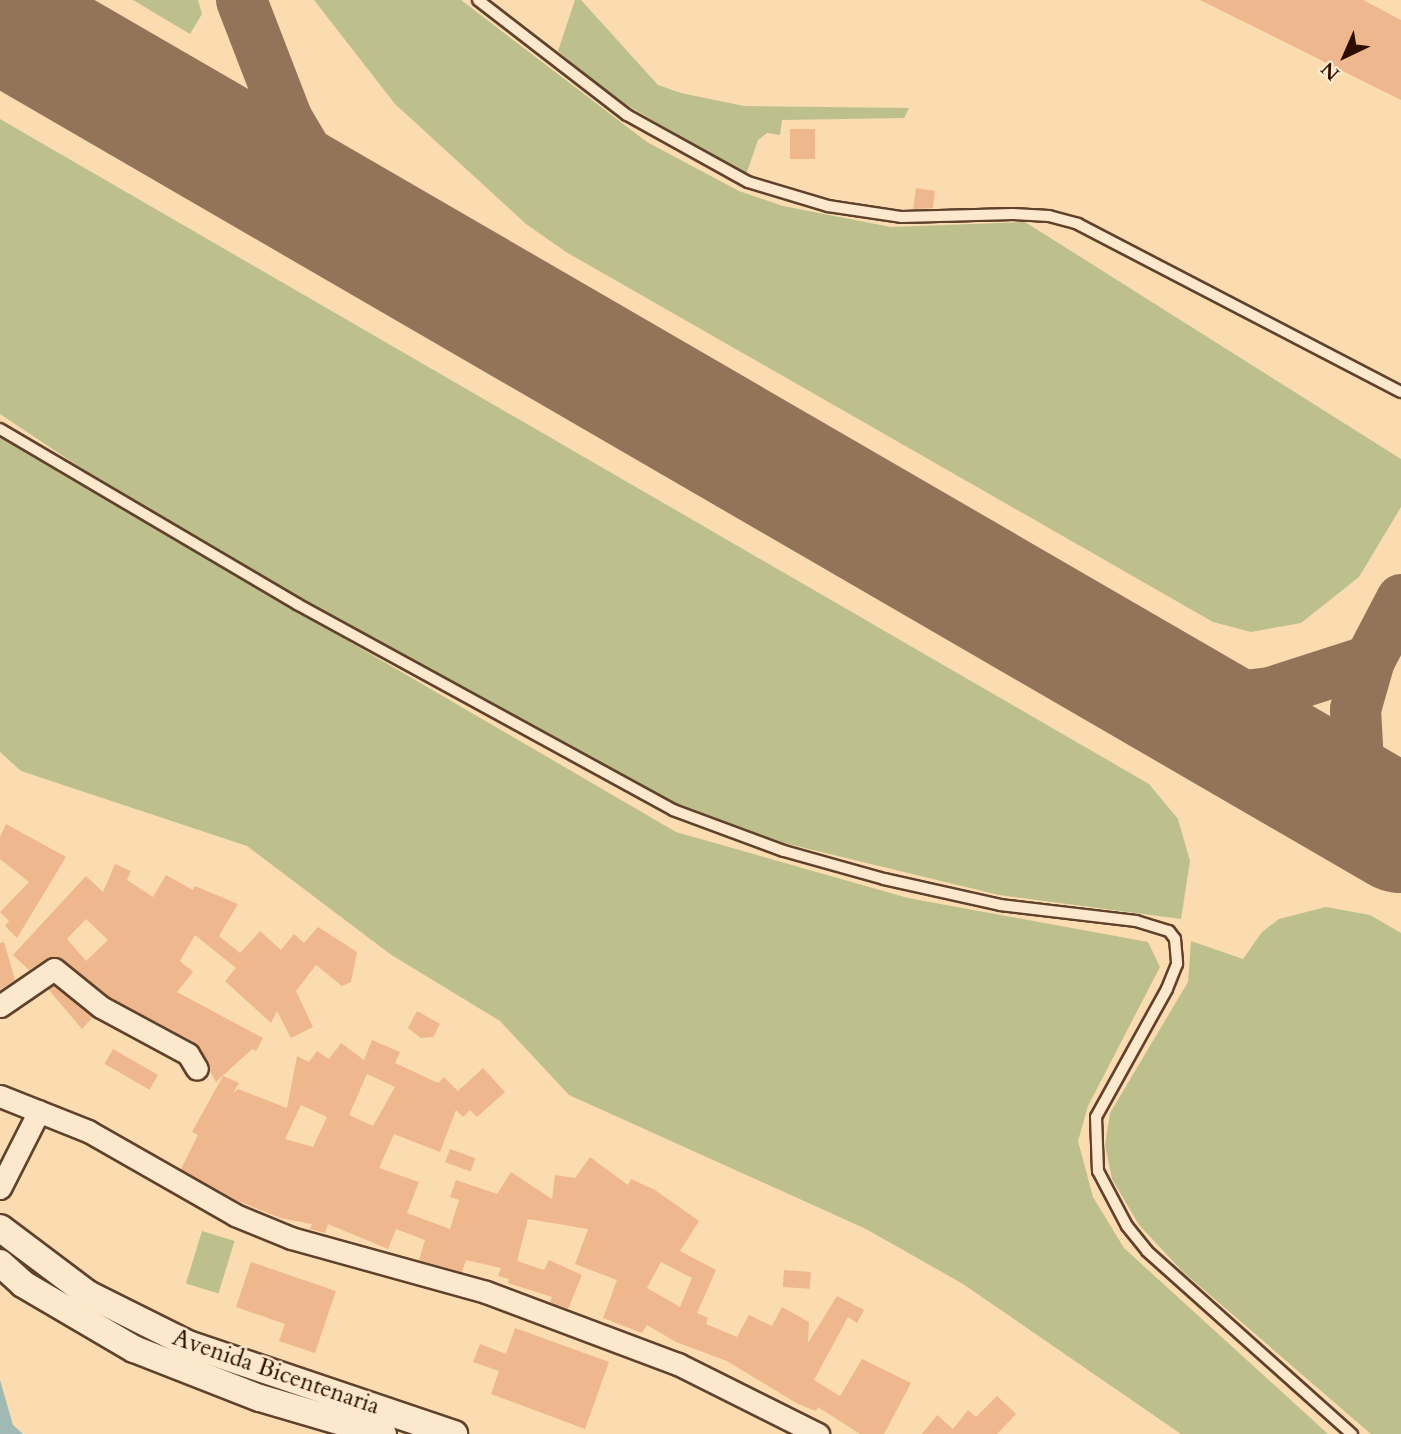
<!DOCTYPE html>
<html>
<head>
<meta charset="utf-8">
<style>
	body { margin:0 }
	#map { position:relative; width:1401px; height:1434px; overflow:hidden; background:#fadcb0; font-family:Cardo,serif }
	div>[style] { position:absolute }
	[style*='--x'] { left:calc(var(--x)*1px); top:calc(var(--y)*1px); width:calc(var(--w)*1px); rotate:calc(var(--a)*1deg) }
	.green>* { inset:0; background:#bdc08c; transform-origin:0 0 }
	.water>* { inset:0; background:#a0bab3 }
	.taxiway>* { height:51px; margin:-25.5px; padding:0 25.5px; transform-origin:25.5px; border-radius:25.5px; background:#947458 }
	.runway>* { height:126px; margin:-63px; padding:0 63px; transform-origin:63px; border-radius:63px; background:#947458 }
	.building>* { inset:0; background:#efb78d; transform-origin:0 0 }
	.roads { filter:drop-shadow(2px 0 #60412c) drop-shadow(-2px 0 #60412c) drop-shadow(0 2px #60412c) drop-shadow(0 -2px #60412c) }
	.service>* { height:10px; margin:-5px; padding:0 5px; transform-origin:5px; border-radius:5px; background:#fce8cc }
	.minor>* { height:21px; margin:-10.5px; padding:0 10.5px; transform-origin:10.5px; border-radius:10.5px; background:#fce8cc }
	.tertiary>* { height:26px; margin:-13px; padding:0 13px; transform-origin:13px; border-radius:13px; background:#fce8cc }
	span { translate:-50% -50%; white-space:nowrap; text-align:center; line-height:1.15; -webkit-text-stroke:5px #fce8cc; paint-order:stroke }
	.street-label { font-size:24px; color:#2d0d00 }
	.north { position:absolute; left:1310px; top:21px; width:70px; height:70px; -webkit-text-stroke:5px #fce8cc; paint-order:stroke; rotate:224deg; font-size:19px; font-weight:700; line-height:28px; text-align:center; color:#2d0d00 }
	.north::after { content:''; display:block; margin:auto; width:24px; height:32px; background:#2d0d00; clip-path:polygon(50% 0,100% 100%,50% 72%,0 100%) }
</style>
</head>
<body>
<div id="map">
	<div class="green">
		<div style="clip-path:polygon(133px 0,198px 0,202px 14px,190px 34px)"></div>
		<div style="clip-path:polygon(314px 0,461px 0,647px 142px,739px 191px,783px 206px,891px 227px,1025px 222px,1401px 459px,1401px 507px,1359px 577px,1301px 623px,1251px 632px,1213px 622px,566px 252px,526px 224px,395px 104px)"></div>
		<div style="clip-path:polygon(575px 0,581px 0,658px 85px,681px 93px,744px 106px,909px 108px,904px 118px,782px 120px,780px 135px,767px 133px,758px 140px,746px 175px,608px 94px,558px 51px)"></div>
		<div style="clip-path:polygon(0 119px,1149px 784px,1178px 819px,1190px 861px,1181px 919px,999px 895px,784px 843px,679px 805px,298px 597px,90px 474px,0 414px)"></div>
		<div style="clip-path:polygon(0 438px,676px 832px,908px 898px,1148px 942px,1160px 967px,1088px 1106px,1078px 1141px,1093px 1197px,1124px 1248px,1328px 1434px,1181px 1434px,963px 1284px,866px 1229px,569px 1095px,500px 1021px,390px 954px,247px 846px,21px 771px,0 752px)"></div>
		<div style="clip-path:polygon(1326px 907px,1370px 915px,1401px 933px,1401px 1434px,1371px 1434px,1182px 1271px,1139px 1225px,1112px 1179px,1105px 1145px,1110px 1113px,1188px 982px,1191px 941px,1243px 959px,1262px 932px,1279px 919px)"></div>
		<div style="left:202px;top:1231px;width:34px;height:55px;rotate:17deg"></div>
	</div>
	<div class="water">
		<div style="clip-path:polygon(0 1380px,13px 1425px,23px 1434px,0 1434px)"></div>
	</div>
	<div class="taxiway">
		<div style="--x:241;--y:0;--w:128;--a:68.9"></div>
		<div style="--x:287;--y:119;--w:69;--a:59.3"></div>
		<div style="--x:322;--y:178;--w:32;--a:51"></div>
		<div style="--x:342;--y:203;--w:62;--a:41.1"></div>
		<div style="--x:1369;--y:660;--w:69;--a:-62.3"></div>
		<div style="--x:1161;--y:691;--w:51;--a:9.1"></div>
		<div style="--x:1211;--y:699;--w:59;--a:-6.8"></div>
		<div style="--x:1270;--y:692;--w:104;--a:-17.9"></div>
		<div style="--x:1369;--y:660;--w:51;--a:105.9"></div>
		<div style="--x:1355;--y:709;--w:54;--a:86.8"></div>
		<div style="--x:1358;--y:763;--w:53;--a:64.4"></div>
		<div style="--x:1381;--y:811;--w:27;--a:42"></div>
	</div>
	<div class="runway">
		<div style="--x:0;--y:18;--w:1619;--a:30.1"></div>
	</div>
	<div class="building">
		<div style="clip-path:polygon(1200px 0,1363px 0,1401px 20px,1401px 100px)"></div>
		<div style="left:790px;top:129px;width:25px;height:30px"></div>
		<div style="clip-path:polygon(916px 188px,935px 191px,933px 208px,913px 209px)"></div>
		<div style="clip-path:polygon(6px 824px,66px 857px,17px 938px,5px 926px,9px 921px,0 912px,29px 882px,0 859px,0 837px)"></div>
		<div style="clip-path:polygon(evenodd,115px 864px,131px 871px,127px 880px,153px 897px,166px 875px,193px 890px,195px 886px,238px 904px,219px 936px,240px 953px,260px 931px,281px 950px,294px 934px,304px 943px,318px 927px,357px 952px,351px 982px,342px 986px,316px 965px,296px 991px,313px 1027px,291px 1038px,277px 1011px,271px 1023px,225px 981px,236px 968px,195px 935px,180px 961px,193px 972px,177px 992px,263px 1038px,256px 1051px,252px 1049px,216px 1082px,195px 1043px,108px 996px,62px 959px,47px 958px,29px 970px,13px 955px,86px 876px,103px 892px,115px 864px,86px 919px,108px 940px,86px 961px,67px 939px,86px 919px)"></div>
		<div style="clip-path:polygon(4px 942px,15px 980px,0 990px,0 943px)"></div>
		<div style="clip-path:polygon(53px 985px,93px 1017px,82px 1029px,48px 989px)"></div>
		<div style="clip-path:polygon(417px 1011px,440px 1024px,433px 1037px,421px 1038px,408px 1028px)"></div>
		<div style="clip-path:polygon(evenodd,372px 1040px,400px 1052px,395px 1063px,438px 1083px,444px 1077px,458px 1091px,483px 1068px,505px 1092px,477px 1117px,470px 1110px,463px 1117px,456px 1110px,440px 1152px,394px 1134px,379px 1168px,419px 1182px,407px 1213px,450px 1229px,459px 1200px,450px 1197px,456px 1180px,497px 1194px,511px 1172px,552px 1199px,555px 1175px,575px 1178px,590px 1157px,628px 1185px,631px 1179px,655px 1190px,699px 1221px,680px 1251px,716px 1270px,697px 1313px,708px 1318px,706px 1324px,737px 1337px,749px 1315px,772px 1326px,782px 1307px,809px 1322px,808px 1343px,837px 1296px,864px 1310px,857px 1323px,848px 1317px,814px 1380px,840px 1396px,862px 1359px,911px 1383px,884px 1434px,860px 1434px,818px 1407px,816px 1411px,798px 1404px,727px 1361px,676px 1342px,647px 1325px,642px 1333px,603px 1318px,617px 1280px,575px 1264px,588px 1229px,528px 1219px,517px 1261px,544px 1270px,549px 1260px,582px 1275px,568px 1309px,550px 1302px,552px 1297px,508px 1283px,509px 1279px,498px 1276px,501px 1268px,466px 1260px,462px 1272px,419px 1260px,425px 1240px,396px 1229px,388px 1249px,328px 1224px,325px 1233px,310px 1229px,312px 1224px,280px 1218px,236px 1200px,181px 1169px,198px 1135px,192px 1132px,223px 1076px,239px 1083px,233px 1093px,238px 1089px,287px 1108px,297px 1056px,309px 1062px,317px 1051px,329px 1059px,341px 1043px,364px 1060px,372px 1040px,367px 1074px,395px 1087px,373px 1126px,349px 1115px,367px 1074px,372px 1040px,301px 1105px,327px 1117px,313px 1147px,285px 1139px,301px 1105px,372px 1040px,661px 1262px,692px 1278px,680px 1307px,647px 1288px,661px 1262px)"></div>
		<div style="left:113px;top:1049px;width:52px;height:17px;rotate:30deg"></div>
		<div style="left:450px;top:1149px;width:27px;height:14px;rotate:20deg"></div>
		<div style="clip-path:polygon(251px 1262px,336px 1291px,315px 1353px,279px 1341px,285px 1324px,236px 1307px)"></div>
		<div style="left:784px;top:1270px;width:27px;height:17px;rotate:4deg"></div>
		<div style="clip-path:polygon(515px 1328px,609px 1362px,585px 1429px,491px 1394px,499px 1371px,473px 1362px,480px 1344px,506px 1354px)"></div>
		<div style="clip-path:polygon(997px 1396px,1016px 1414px,997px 1434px,922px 1434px,937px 1415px,953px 1429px,968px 1410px,976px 1417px)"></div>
	</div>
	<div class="roads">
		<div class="service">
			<div style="--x:478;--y:0;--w:188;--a:37.7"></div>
			<div style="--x:627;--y:115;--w:138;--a:29"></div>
			<div style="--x:748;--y:182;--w:84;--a:16.7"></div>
			<div style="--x:828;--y:206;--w:75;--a:8.5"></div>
			<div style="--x:902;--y:217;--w:111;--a:-1.5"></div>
			<div style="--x:1013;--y:214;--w:36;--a:3"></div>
			<div style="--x:1049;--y:216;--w:30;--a:15"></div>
			<div style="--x:1078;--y:224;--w:364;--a:27.5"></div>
			<div style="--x:0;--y:429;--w:345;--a:30.5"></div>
			<div style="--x:297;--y:604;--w:429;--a:28.7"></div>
			<div style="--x:673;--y:810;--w:118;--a:20.3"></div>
			<div style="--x:784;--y:851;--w:104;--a:15.6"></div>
			<div style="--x:884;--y:879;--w:119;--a:12.6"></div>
			<div style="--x:1000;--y:905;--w:137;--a:6.7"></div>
			<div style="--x:1136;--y:921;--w:34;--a:17"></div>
			<div style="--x:1169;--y:931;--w:10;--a:53"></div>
			<div style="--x:1175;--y:939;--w:25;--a:85"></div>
			<div style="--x:1177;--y:964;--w:27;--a:112"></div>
			<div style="--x:1167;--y:989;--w:146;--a:119"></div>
			<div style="--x:1096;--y:1117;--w:54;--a:87.9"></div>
			<div style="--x:1098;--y:1171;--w:62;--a:62.2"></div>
			<div style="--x:1127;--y:1226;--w:32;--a:51"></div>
			<div style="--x:1147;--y:1251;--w:275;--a:41.8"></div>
		</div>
		<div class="minor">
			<div style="--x:0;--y:1006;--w:65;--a:-34.4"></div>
			<div style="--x:54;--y:969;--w:60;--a:39"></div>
			<div style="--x:101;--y:1007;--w:99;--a:28.4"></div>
			<div style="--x:188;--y:1054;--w:17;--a:59"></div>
			<div style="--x:0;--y:1096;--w:95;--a:21.7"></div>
			<div style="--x:88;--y:1131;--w:169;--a:29.7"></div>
			<div style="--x:235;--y:1215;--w:61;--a:22.3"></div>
			<div style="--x:291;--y:1238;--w:202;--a:15.5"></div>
			<div style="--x:486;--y:1292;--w:205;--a:20.6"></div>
			<div style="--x:678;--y:1364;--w:157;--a:26.6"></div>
			<div style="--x:0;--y:1188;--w:86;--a:-63.1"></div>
		</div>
		<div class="tertiary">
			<div style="--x:0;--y:1228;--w:110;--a:36.9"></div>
			<div style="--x:88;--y:1294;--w:112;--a:26.6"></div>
			<div style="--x:188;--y:1344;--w:281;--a:18.7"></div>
			<div style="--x:0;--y:1263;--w:31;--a:42"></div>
			<div style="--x:23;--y:1284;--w:129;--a:30.4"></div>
			<div style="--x:134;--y:1349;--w:135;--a:21.3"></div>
			<div style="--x:260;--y:1398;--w:128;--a:16.3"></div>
		</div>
	</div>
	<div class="street-label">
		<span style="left:276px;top:1372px;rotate:19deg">Avenida Bicentenaria</span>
	</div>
	<div class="north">N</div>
</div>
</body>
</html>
